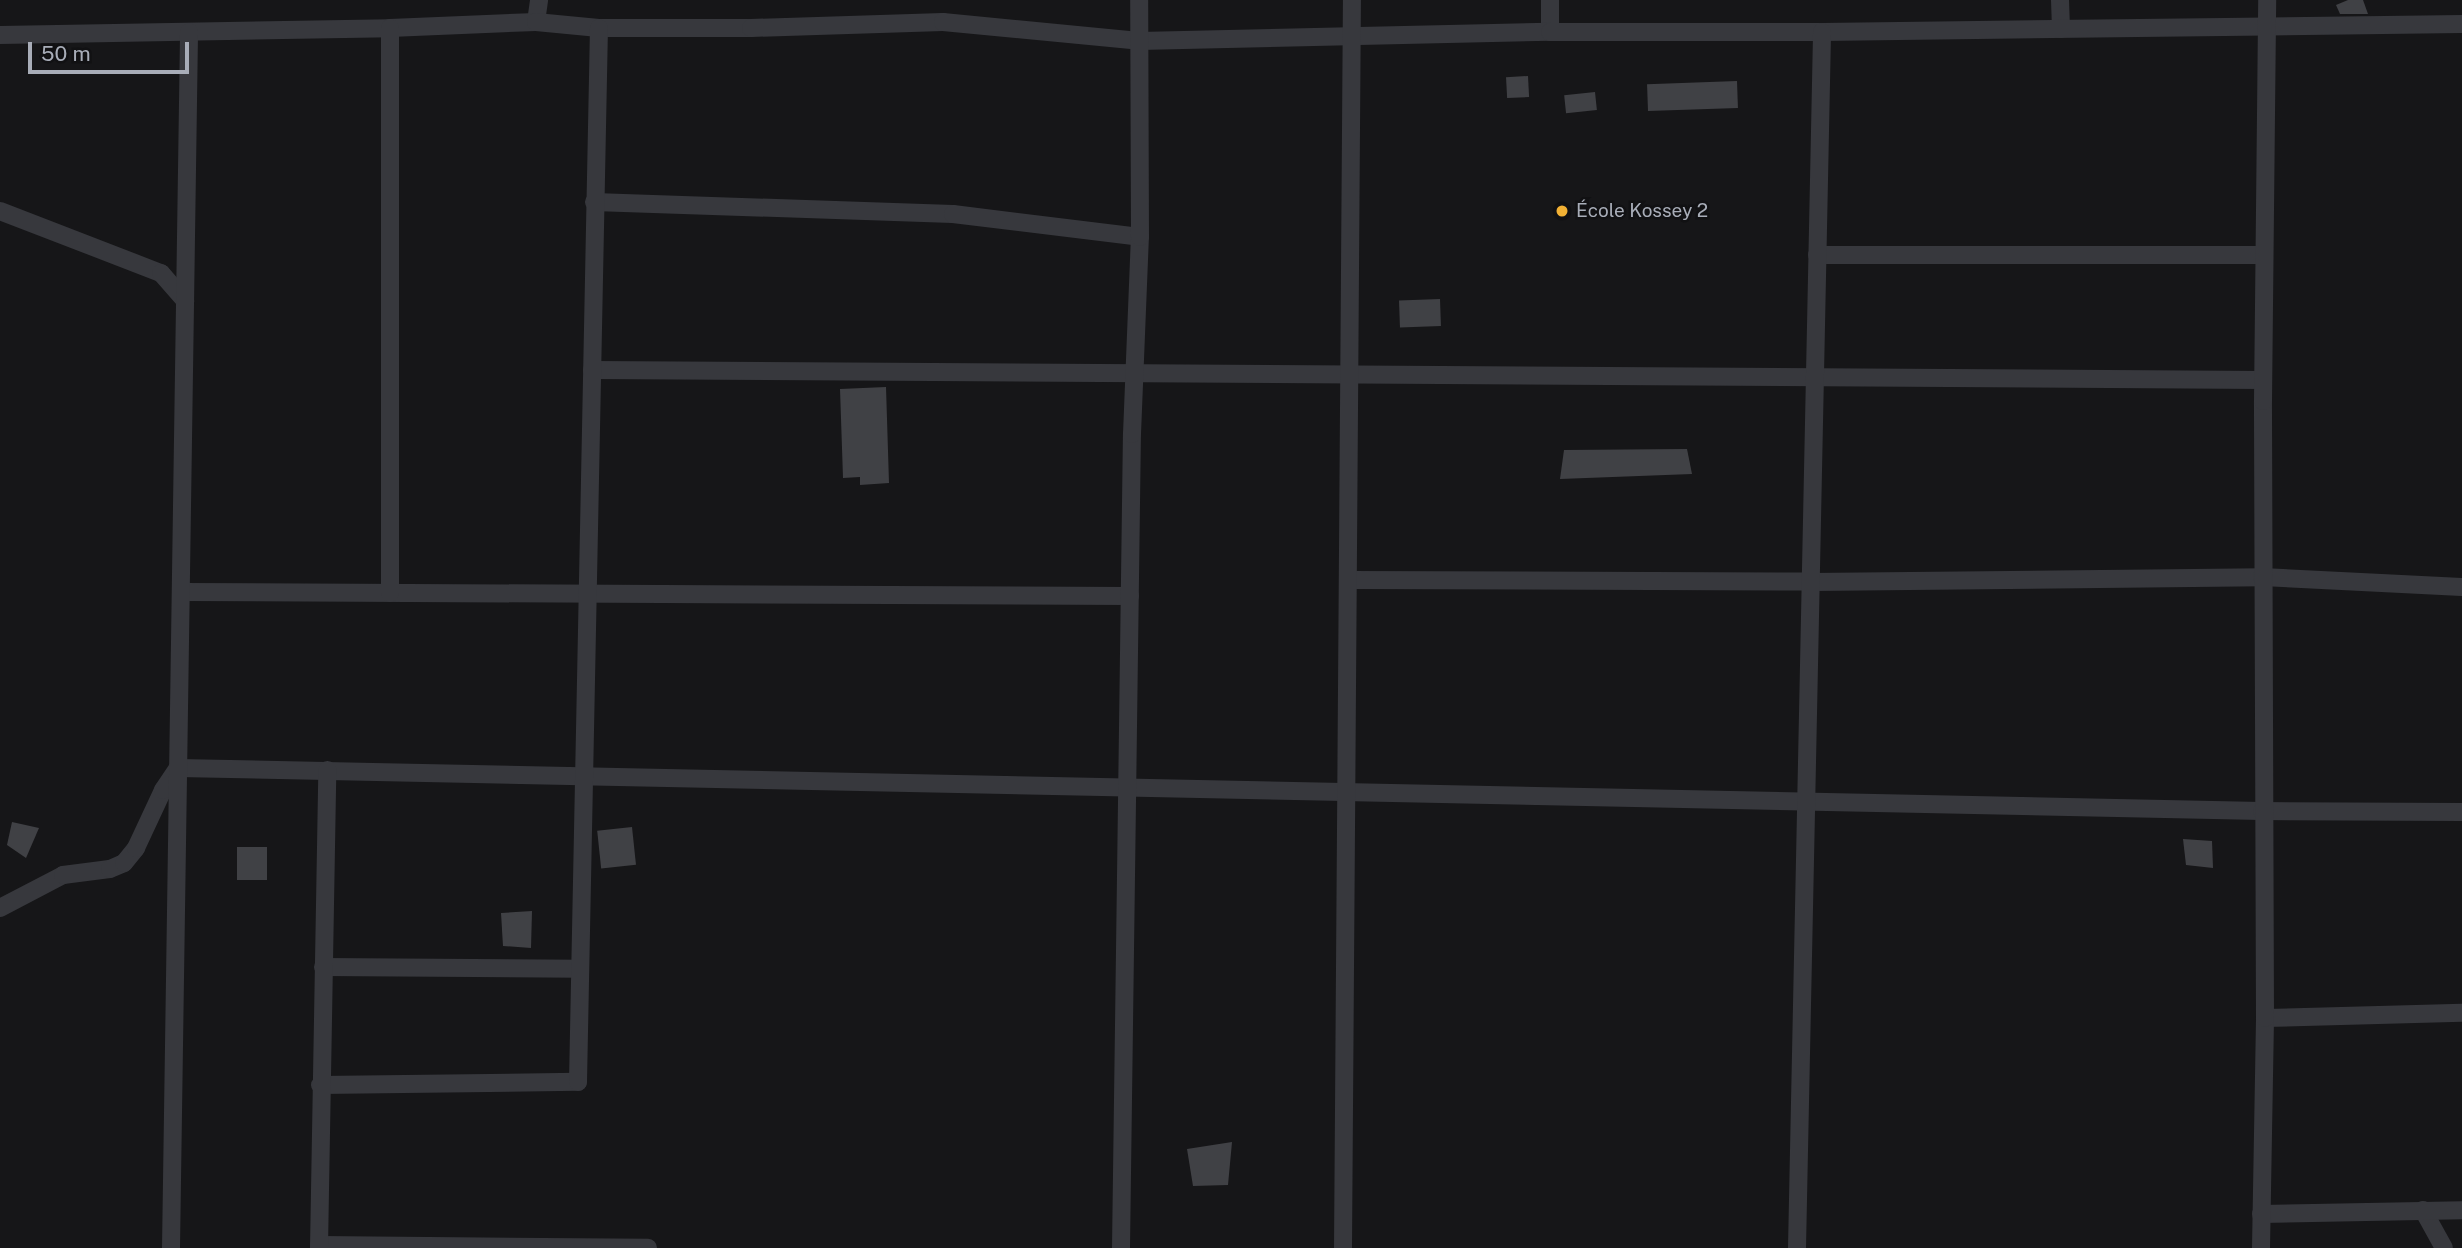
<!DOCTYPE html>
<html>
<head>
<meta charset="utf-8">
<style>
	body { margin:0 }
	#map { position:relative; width:2462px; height:1248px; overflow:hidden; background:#161618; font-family:"Public Sans",sans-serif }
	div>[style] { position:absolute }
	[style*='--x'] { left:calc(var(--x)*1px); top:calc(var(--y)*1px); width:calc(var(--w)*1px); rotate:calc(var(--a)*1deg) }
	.building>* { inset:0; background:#404145; transform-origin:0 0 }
	.street>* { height:18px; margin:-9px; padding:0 9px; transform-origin:9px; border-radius:9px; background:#37383d }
	.dots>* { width:19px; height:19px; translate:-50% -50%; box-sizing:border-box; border:4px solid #111113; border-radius:50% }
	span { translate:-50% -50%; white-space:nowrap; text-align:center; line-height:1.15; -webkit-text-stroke:5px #111113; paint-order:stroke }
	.poi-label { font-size:19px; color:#a8adb8 }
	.left { translate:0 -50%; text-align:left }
	.scale { position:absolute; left:28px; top:42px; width:161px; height:32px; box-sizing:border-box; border:4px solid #a8adb8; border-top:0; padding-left:9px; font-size:21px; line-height:24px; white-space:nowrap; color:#a8adb8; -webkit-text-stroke:5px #111113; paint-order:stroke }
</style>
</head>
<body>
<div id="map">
	<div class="building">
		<div style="clip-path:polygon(2348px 0,2363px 0,2368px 14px,2340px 14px,2336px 5px)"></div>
		<div style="left:1528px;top:76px;width:21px;height:22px;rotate:87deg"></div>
		<div style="left:1737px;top:81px;width:27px;height:90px;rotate:88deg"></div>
		<div style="left:1595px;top:92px;width:18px;height:31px;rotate:84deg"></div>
		<div style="left:1440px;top:299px;width:27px;height:41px;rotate:88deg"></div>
		<div style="clip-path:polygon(886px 387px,889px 483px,860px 485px,860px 477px,843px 478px,840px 389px)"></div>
		<div style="clip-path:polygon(1687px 449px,1692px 474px,1560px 479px,1564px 450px)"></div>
		<div style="clip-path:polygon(12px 822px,39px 828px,26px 858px,7px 845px)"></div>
		<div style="left:632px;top:827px;width:38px;height:35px;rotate:84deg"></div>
		<div style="clip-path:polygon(2183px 839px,2212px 841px,2213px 868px,2186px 865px)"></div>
		<div style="left:237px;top:847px;width:30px;height:33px"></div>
		<div style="clip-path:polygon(532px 911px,531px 948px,503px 946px,501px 913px)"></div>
		<div style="clip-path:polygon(1232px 1142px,1228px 1185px,1193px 1186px,1187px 1149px)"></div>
	</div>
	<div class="street">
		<div style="--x:2060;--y:0;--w:29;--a:88"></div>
		<div style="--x:536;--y:22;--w:22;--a:-82"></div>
		<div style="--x:1550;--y:32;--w:32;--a:-90"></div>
		<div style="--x:0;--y:35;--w:390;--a:-1"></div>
		<div style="--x:390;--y:28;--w:146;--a:-2.4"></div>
		<div style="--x:536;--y:22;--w:63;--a:5.4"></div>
		<div style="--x:599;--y:28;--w:152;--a:0"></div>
		<div style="--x:751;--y:28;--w:192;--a:-1.8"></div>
		<div style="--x:943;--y:22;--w:197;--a:5.5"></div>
		<div style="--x:1139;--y:41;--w:411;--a:-1.3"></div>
		<div style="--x:1550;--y:32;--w:272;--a:0"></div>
		<div style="--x:1822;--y:32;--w:640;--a:-0.72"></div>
		<div style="--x:594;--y:202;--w:359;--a:1.9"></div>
		<div style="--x:953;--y:214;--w:188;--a:7"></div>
		<div style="--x:0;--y:211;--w:173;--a:21.1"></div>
		<div style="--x:161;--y:273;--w:37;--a:49"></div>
		<div style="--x:1817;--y:255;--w:447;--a:0"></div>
		<div style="--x:592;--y:370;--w:1671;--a:0.34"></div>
		<div style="--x:1348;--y:580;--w:463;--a:0.2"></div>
		<div style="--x:1811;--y:582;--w:451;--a:-0.6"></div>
		<div style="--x:2262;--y:577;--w:200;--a:2.9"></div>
		<div style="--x:181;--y:592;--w:949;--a:0.24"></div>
		<div style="--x:390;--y:593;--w:565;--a:-90"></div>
		<div style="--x:0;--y:908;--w:71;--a:-27.6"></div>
		<div style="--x:63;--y:875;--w:47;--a:-7.3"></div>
		<div style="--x:110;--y:869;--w:15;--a:-23"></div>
		<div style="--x:124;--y:863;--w:19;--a:-51"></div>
		<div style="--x:136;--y:848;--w:64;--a:-65"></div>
		<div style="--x:163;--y:790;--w:27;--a:-56"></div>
		<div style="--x:178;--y:768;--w:2084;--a:1.18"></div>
		<div style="--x:2262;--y:811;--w:200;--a:0.3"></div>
		<div style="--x:323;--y:967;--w:257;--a:0.4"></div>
		<div style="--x:2265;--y:1018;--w:197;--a:-1.5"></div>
		<div style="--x:320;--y:1085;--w:258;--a:-0.7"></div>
		<div style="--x:578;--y:1082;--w:1054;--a:-88.86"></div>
		<div style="--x:2423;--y:1210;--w:43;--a:61.1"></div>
		<div style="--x:2261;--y:1214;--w:201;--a:-1.1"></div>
		<div style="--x:319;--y:1245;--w:329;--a:0.5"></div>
		<div style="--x:171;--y:1248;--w:1216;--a:-89.15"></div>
		<div style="--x:319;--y:1248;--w:478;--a:-89"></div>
		<div style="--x:1121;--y:1248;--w:814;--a:-89.23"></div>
		<div style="--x:1132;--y:434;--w:197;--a:-87.7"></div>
		<div style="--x:1140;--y:237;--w:237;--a:-90.2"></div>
		<div style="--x:1343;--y:1248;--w:1248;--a:-89.59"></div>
		<div style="--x:1797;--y:1248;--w:1216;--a:-88.82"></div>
		<div style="--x:2261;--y:1248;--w:230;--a:-89"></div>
		<div style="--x:2265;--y:1018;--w:617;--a:-90.19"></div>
		<div style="--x:2263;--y:401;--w:401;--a:-89.4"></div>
	</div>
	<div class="dots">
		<div style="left:1562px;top:211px;background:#f2b134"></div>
	</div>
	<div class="poi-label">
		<span class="left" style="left:1576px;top:211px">École Kossey 2</span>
	</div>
	<div class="scale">50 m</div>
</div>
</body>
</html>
